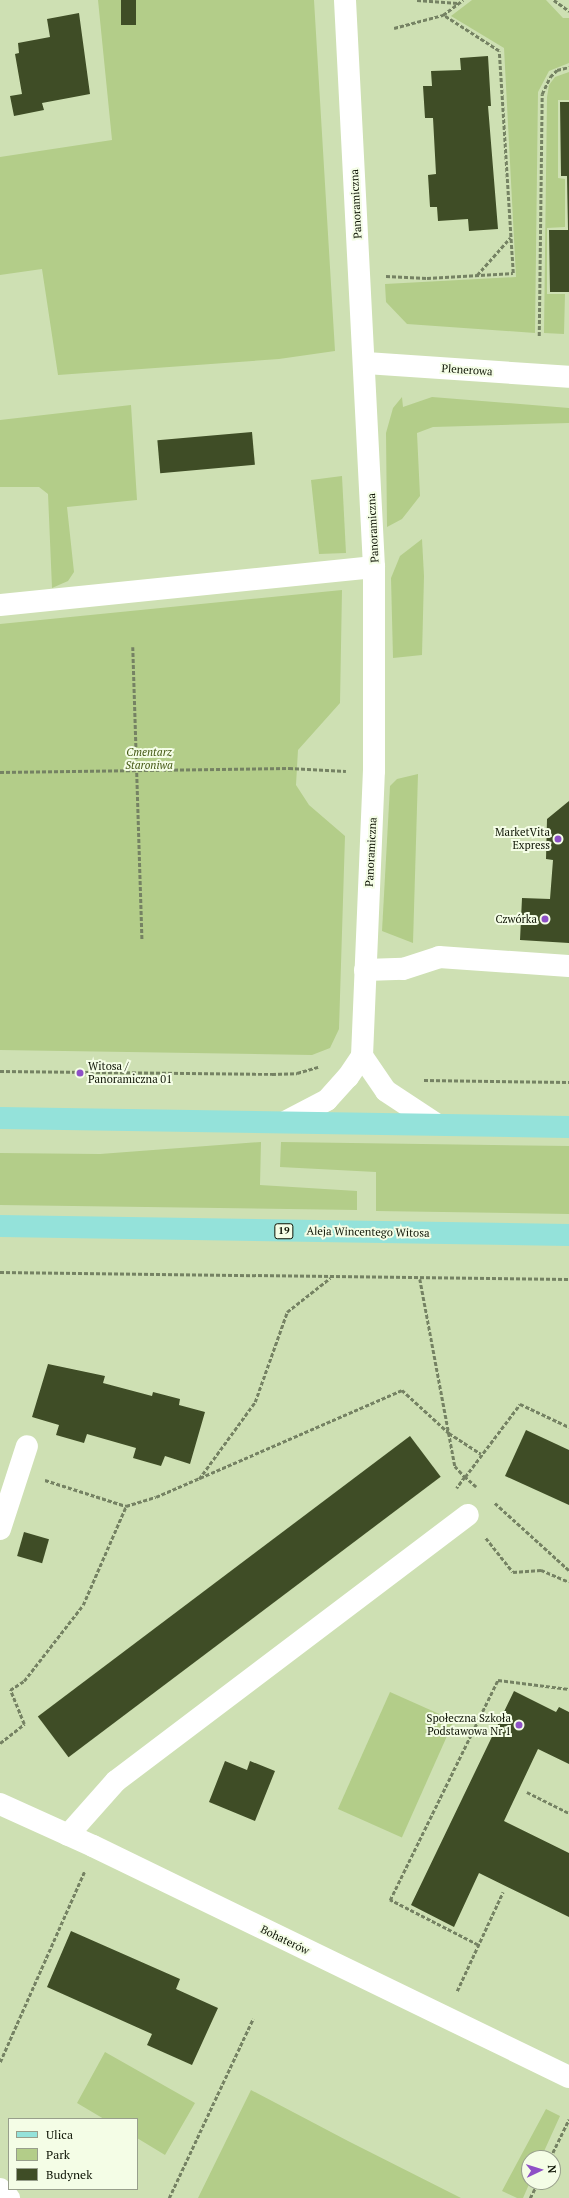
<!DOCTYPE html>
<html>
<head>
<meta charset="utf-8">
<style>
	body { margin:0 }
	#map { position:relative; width:569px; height:2198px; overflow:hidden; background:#cee0b3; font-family:"PT Serif",serif }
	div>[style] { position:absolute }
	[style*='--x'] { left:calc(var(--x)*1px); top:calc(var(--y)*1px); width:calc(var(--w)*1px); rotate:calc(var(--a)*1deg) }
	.green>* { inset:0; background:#b3cd89; transform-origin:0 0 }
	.building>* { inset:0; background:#3f4d26; transform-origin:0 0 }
	.path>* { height:2.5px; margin-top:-1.25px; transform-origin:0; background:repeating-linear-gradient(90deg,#758263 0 4px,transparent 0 6px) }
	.minor>* { height:22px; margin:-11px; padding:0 11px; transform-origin:11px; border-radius:11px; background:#fff }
	.major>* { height:22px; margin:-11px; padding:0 11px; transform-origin:11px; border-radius:11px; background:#94e2da }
	.dots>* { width:11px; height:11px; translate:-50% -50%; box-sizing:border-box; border:2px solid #f4fde6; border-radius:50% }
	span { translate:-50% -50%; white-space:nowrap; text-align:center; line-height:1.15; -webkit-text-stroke:4px #f4fde6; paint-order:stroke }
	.shield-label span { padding:1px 3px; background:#f4fde6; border:1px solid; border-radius:3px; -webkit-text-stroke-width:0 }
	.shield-label { font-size:10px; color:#0d1304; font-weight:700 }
	.street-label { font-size:11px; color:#0d1304 }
	.park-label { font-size:11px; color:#415611; font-style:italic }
	.poi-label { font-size:11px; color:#0d1304 }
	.right { translate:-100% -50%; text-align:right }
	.left { translate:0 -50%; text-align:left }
	.legend { position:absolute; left:8px; top:2118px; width:130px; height:72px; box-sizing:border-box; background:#f4fde6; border:1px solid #989f8c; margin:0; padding:5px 7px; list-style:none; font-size:12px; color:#0d1304 }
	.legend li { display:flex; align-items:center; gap:8px; height:20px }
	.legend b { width:20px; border:1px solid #989f8c }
	.north { position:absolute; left:521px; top:2150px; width:40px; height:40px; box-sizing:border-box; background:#f4fde6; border:1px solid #989f8c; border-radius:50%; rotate:86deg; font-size:11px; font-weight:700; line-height:16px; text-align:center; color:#0d1304 }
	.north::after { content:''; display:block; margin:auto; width:14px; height:18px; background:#8e50c6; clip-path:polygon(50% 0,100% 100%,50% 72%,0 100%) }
</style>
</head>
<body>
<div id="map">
	<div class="green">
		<div style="clip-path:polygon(98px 0,314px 0,335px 351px,279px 359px,58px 375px,42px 269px,0 275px,0 157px,112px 140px)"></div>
		<div style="clip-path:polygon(472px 0,546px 0,563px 18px,569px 18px,569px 63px,549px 71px,538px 92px,535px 333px,407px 324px,386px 302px,385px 284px,516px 277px,504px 48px,451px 16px)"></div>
		<div style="clip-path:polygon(569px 72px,569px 100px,558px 100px,558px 178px,565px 179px,565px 227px,547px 228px,547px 294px,565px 294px,564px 334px,544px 333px,547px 97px,549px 85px,555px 77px)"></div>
		<div style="clip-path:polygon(402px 397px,403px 407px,432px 397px,569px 408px,569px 423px,433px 427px,417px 433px,420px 496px,402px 519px,387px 527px,386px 433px,393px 408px)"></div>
		<div style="clip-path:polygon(131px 405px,137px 500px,67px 507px,74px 572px,68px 581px,52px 588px,48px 494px,39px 487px,0 487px,0 420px)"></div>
		<div style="clip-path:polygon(342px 476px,346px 553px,319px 554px,311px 480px)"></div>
		<div style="clip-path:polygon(422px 539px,424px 576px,422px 655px,393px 658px,391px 578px,400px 556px)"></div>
		<div style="clip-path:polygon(342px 590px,340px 703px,298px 750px,296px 785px,309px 805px,345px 836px,339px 1029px,330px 1048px,312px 1055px,0 1050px,0 624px)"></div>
		<div style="clip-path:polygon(418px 774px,413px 943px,382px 931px,390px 786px,397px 779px)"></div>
		<div style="clip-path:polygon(261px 1142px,260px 1185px,357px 1191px,357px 1210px,0 1205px,0 1153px,100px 1154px)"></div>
		<div style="clip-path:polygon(281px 1142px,569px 1146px,569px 1214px,376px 1211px,376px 1172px,280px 1167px)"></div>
		<div style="left:390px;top:1692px;width:70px;height:128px;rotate:24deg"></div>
		<div style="clip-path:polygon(105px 2052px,195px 2103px,165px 2155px,137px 2138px,137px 2119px,104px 2119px,77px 2103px)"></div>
		<div style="clip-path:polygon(251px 2090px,348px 2141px,461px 2198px,198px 2198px)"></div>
		<div style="clip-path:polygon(546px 2109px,560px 2116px,541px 2158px,529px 2158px,530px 2182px,523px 2198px,517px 2198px,502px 2191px)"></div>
	</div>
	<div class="building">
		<div style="left:121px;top:0;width:15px;height:25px"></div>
		<div style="clip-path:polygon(79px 13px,90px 94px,42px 103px,44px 110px,14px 116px,10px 96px,22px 94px,15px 54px,19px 53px,18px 43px,50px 37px,47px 19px)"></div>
		<div style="clip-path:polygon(488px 56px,491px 106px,488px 106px,498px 229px,469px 231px,468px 219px,438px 221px,437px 207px,430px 207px,428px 175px,436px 174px,433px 118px,425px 118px,423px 86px,432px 86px,431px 71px,461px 70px,460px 58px)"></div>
		<div style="clip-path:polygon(560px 102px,569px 102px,569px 292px,550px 292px,549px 230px,568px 230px,567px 176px,561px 176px)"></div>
		<div style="left:252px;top:432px;width:33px;height:95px;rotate:85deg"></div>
		<div style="clip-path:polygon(569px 801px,569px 943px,520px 940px,522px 898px,550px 899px,553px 860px,546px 859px,547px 819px)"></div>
		<div style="clip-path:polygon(48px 1364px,105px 1376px,103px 1383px,152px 1396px,153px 1392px,180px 1399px,179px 1405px,205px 1412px,190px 1464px,165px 1456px,161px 1466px,133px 1458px,136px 1448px,87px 1434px,84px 1443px,56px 1435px,59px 1425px,32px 1417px)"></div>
		<div style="clip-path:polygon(526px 1430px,569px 1450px,569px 1505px,505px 1476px)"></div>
		<div style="left:410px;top:1436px;width:51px;height:466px;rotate:53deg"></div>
		<div style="left:24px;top:1532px;width:26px;height:25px;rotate:16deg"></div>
		<div style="clip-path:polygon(514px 1691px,556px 1712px,559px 1707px,569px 1712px,569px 1764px,538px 1749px,504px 1821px,569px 1853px,569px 1917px,479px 1873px,454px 1927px,411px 1905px)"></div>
		<div style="clip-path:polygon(225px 1761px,247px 1770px,250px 1761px,275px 1771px,255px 1821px,209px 1802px)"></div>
		<div style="clip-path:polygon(71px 1931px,180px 1979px,176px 1989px,218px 2008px,192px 2065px,147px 2045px,152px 2034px,47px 1987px)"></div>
	</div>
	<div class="path">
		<div style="--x:417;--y:0;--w:41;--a:4.2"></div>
		<div style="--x:554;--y:0;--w:19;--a:36"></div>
		<div style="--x:394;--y:28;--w:51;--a:-14.9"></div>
		<div style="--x:443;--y:15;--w:25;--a:-37"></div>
		<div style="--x:477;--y:275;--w:50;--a:-48.3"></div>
		<div style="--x:386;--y:276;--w:41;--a:2.8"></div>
		<div style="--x:427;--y:278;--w:86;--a:-3.3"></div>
		<div style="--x:513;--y:273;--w:222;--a:-93.6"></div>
		<div style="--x:499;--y:51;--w:67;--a:-147.3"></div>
		<div style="--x:539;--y:336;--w:242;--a:-89.3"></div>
		<div style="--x:542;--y:94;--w:19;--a:-65"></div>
		<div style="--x:550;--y:77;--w:10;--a:-45"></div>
		<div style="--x:557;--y:70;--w:12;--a:-14"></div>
		<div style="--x:133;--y:647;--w:293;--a:88.2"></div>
		<div style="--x:0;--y:772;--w:289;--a:-0.8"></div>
		<div style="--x:289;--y:768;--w:57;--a:3"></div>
		<div style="--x:0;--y:1071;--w:272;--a:0.6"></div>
		<div style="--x:272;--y:1074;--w:25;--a:-2"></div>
		<div style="--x:297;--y:1073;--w:22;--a:-16"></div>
		<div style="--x:424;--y:1080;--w:145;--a:0.8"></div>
		<div style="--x:0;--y:1272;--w:569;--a:0.7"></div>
		<div style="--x:420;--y:1279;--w:190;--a:79.4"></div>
		<div style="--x:455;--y:1466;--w:15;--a:48"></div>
		<div style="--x:465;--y:1477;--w:14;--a:126"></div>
		<div style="--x:199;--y:1479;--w:95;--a:-54"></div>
		<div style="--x:255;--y:1402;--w:96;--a:-70.4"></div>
		<div style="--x:287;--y:1312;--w:55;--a:-38.3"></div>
		<div style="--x:45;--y:1480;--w:85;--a:17.8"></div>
		<div style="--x:126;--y:1506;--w:31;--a:-17"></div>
		<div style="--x:156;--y:1497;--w:268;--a:-23.5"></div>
		<div style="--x:402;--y:1390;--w:64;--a:42.5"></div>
		<div style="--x:449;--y:1433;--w:38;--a:33"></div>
		<div style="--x:476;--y:1487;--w:15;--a:-138"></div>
		<div style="--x:465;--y:1477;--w:91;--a:-53"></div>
		<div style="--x:520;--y:1404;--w:54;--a:25.1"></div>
		<div style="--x:495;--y:1503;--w:100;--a:42.2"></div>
		<div style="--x:486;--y:1538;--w:43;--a:51.5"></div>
		<div style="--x:513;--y:1572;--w:28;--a:-4"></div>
		<div style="--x:541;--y:1570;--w:30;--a:23"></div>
		<div style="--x:0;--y:1743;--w:31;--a:-38"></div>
		<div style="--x:24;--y:1724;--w:37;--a:-112"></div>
		<div style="--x:10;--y:1690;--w:17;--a:-33"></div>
		<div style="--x:24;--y:1681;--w:96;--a:-52.2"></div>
		<div style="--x:83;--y:1605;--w:108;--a:-66.5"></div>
		<div style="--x:527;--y:1792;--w:47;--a:26.6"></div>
		<div style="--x:478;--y:1945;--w:99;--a:-152.9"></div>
		<div style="--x:390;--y:1900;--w:245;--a:-63.9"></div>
		<div style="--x:498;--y:1680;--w:72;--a:7.2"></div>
		<div style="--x:457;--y:1991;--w:109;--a:-65.1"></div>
		<div style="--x:0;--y:2062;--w:208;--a:-66.1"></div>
		<div style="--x:550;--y:2158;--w:43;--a:-64"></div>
		<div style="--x:169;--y:2198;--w:198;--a:-64.9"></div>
		<div style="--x:530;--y:2198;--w:18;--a:-63"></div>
	</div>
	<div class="minor">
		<div style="--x:366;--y:363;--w:203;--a:3.9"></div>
		<div style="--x:0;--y:605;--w:376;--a:-5.8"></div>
		<div style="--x:365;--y:970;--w:38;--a:-2"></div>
		<div style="--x:403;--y:969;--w:38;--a:-18"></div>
		<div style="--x:439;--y:957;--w:130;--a:4"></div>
		<div style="--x:362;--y:1056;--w:42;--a:55.6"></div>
		<div style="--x:386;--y:1091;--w:60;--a:33.4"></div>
		<div style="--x:285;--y:1122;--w:47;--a:-27.6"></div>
		<div style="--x:327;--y:1100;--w:31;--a:-48"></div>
		<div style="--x:348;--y:1077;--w:25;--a:-56"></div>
		<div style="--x:362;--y:1056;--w:285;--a:-87.6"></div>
		<div style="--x:374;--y:771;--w:204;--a:-90"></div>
		<div style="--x:374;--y:567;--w:568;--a:-92.93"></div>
		<div style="--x:0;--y:1529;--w:87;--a:-72"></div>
		<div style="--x:0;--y:1804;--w:102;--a:24.3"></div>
		<div style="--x:93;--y:1846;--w:529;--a:25.89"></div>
		<div style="--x:68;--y:1835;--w:72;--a:-48.4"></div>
		<div style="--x:116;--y:1781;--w:441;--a:-37.1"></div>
		<div style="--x:0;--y:2189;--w:13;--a:45"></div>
	</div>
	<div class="major">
		<div style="--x:0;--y:1118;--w:569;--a:0.91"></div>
		<div style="--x:0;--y:1226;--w:569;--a:0.91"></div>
	</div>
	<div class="dots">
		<div style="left:558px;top:839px;background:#8e50c6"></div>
		<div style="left:545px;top:919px;background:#8e50c6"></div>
		<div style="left:80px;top:1073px;background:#8e50c6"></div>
		<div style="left:519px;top:1725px;background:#8e50c6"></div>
	</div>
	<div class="shield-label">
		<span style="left:284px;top:1231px">19</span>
	</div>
	<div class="street-label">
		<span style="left:356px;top:204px;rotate:-93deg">Panoramiczna</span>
		<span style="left:467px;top:370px;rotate:4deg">Plenerowa</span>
		<span style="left:373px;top:528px;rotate:-93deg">Panoramiczna</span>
		<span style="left:371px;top:852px;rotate:-87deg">Panoramiczna</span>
		<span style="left:368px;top:1232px;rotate:1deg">Aleja Wincentego Witosa</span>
		<span style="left:285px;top:1940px;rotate:26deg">Bohaterów</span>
	</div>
	<div class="park-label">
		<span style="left:149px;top:759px">Cmentarz<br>Staroniwa</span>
	</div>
	<div class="poi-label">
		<span class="right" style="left:550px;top:839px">MarketVita<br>Express</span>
		<span class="right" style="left:537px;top:919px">Czwórka</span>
		<span class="left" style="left:88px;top:1073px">Witosa /<br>Panoramiczna 01</span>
		<span class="right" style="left:511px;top:1725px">Społeczna Szkoła<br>Podstawowa Nr 1</span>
	</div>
	<ul class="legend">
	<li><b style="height:5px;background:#94e2da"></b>Ulica</li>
	<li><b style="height:11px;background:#b3cd89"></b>Park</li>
	<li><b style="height:11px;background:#3f4d26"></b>Budynek</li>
	</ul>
	<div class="north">N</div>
</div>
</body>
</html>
